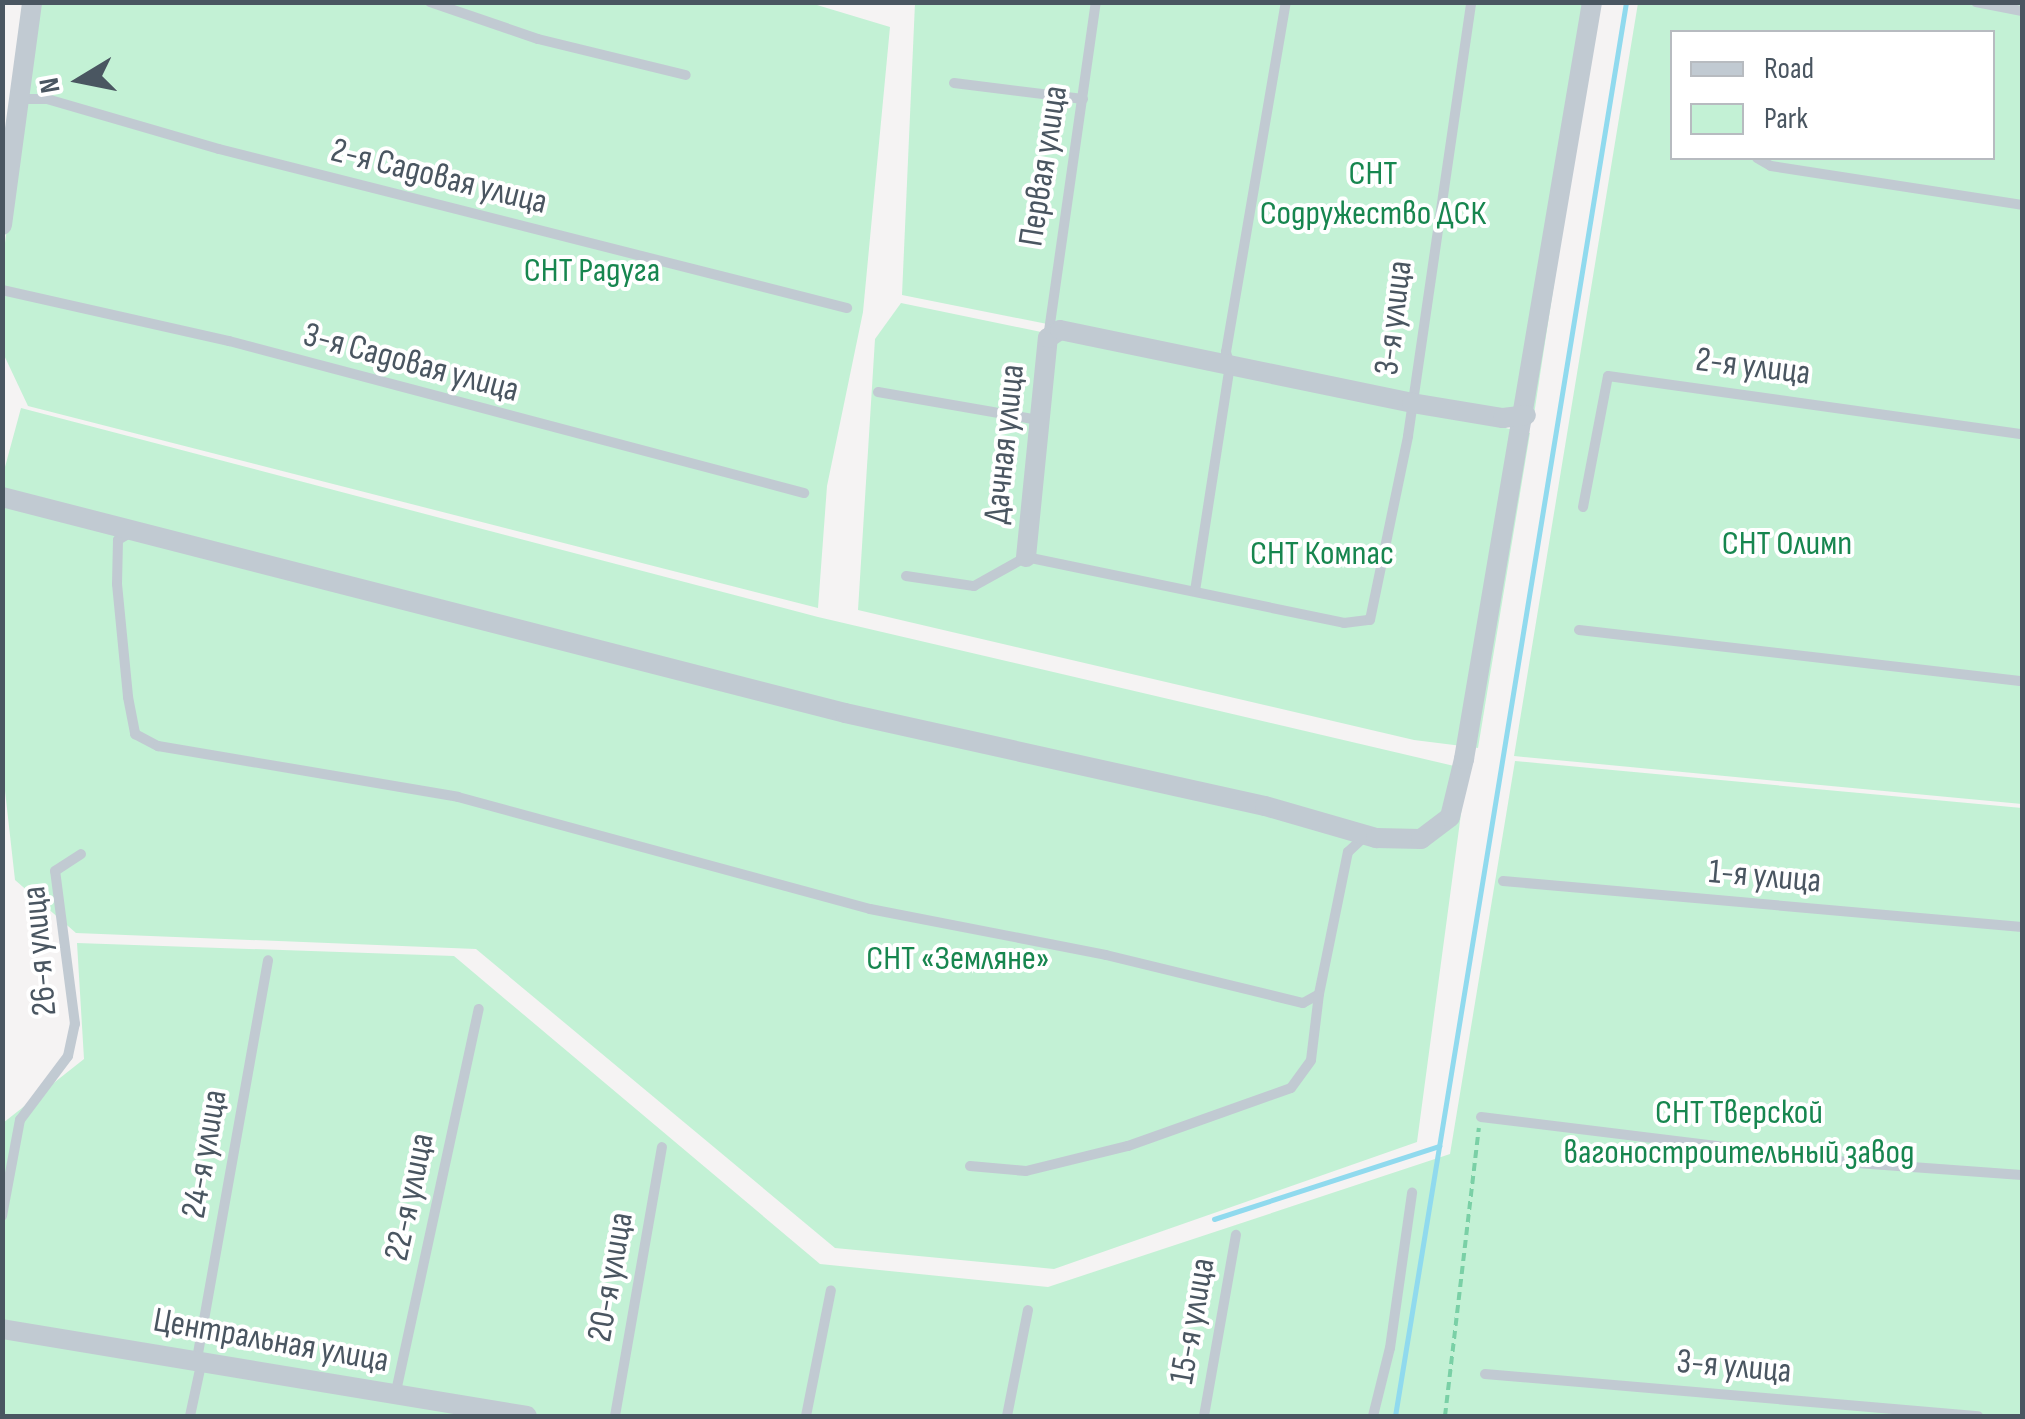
<!DOCTYPE html>
<html>
<head>
<meta charset="utf-8">
<style>
	body { margin:0 }
	#map { position:relative; width:2025px; height:1419px; overflow:hidden; background:#f5f3f3; font-family:"Sofia Sans Condensed",sans-serif }
	div>[style] { position:absolute }
	[style*='--x'] { left:calc(var(--x)*1px); top:calc(var(--y)*1px); width:calc(var(--w)*1px); rotate:calc(var(--a)*1deg) }
	.green>* { inset:0; background:#c3f1d5 }
	.stream>* { height:5px; margin:-2.5px; padding:0 2.5px; transform-origin:2.5px; border-radius:2.5px; background:#90daee }
	.path>* { height:4px; margin-top:-2px; transform-origin:0; background:repeating-linear-gradient(90deg,#7ad0a6 0 8px,transparent 0 13px) }
	.service>* { height:10px; margin:-5px; padding:0 5px; transform-origin:5px; border-radius:5px; background:#c1cad2 }
	.minor>* { height:20px; margin:-10px; padding:0 10px; transform-origin:10px; border-radius:10px; background:#c1cad2 }
	span { translate:-50% -50%; white-space:nowrap; text-align:center; line-height:1.15; -webkit-text-stroke:8px #fff; paint-order:stroke }
	.street-label { font-size:35px; color:#4a5661 }
	.park-label { font-size:35px; color:#17864f }
	.frame { position:absolute; inset:0; border:5px solid #4a5661; pointer-events:none }
	.legend { position:absolute; left:1670px; top:30px; width:325px; height:130px; box-sizing:border-box; background:#fff; border:2px solid #b7bbc0; margin:0; padding:12px 18px; list-style:none; font-size:30px; color:#4a5661 }
	.legend li { display:flex; align-items:center; gap:20px; height:50px }
	.legend b { width:50px; border:2px solid #b7bbc0 }
	.north { position:absolute; left:30px; top:30px; width:100px; height:100px; -webkit-text-stroke:8px #fff; paint-order:stroke; rotate:260deg; font-size:28px; font-weight:700; line-height:40px; text-align:center; color:#4a5661 }
	.north::after { content:''; display:block; margin:auto; width:35px; height:45px; background:#4a5661; clip-path:polygon(50% 0,100% 100%,50% 72%,0 100%) }
</style>
</head>
<body>
<div id="map">
	<div class="green">
		<div style="clip-path:polygon(807px 2px,890px 27px,863px 312px,827px 486px,818px 608px,28px 406px,3px 353px,3px 259px,35px 3px)"></div>
		<div style="clip-path:polygon(915px 3px,1597px 3px,1533px 421px,902px 295px)"></div>
		<div style="clip-path:polygon(evenodd,1638px 3px,2022px 3px,2022px 804px,1514px 756px,1638px 3px,1672px 32px,1992px 32px,1992px 158px,1672px 158px,1672px 32px)"></div>
		<div style="clip-path:polygon(901px 303px,1530px 433px,1478px 748px,1414px 740px,858px 610px,875px 339px)"></div>
		<div style="clip-path:polygon(21px 408px,818px 617px,1467px 769px,1417px 1142px,1054px 1269px,835px 1248px,476px 949px,76px 933px,15px 880px,2px 764px,2px 478px)"></div>
		<div style="clip-path:polygon(1515px 761px,2022px 808px,2022px 1416px,3px 1416px,3px 1123px,84px 1059px,77px 943px,454px 956px,820px 1264px,1048px 1287px,1450px 1154px)"></div>
	</div>
	<div class="stream">
		<div style="--x:1214;--y:1219;--w:237;--a:-18"></div>
		<div style="--x:1395;--y:1416;--w:1433;--a:-80.72"></div>
	</div>
	<div class="path">
		<div style="--x:1445;--y:1416;--w:290;--a:-83.3"></div>
	</div>
	<div class="service">
		<div style="--x:430;--y:2;--w:114;--a:18.9"></div>
		<div style="--x:538;--y:39;--w:152;--a:13.7"></div>
		<div style="--x:1976;--y:2;--w:47;--a:11.1"></div>
		<div style="--x:954;--y:83;--w:130;--a:7.1"></div>
		<div style="--x:20;--y:99;--w:27;--a:0"></div>
		<div style="--x:47;--y:99;--w:179;--a:16.2"></div>
		<div style="--x:219;--y:149;--w:648;--a:14.21"></div>
		<div style="--x:1757;--y:158;--w:16;--a:30"></div>
		<div style="--x:1771;--y:166;--w:254;--a:8.8"></div>
		<div style="--x:2;--y:290;--w:233;--a:12.7"></div>
		<div style="--x:229;--y:341;--w:595;--a:14.81"></div>
		<div style="--x:1048;--y:338;--w:339;--a:-81.9"></div>
		<div style="--x:878;--y:392;--w:163;--a:9.9"></div>
		<div style="--x:1583;--y:507;--w:133;--a:-79.2"></div>
		<div style="--x:1608;--y:376;--w:418;--a:8"></div>
		<div style="--x:130;--y:533;--w:14;--a:150"></div>
		<div style="--x:118;--y:540;--w:44;--a:91.3"></div>
		<div style="--x:117;--y:584;--w:114;--a:84.4"></div>
		<div style="--x:128;--y:697;--w:38;--a:79"></div>
		<div style="--x:135;--y:734;--w:26;--a:28"></div>
		<div style="--x:158;--y:746;--w:304;--a:9.6"></div>
		<div style="--x:458;--y:797;--w:427;--a:15.2"></div>
		<div style="--x:870;--y:909;--w:240;--a:11"></div>
		<div style="--x:1106;--y:955;--w:203;--a:13.7"></div>
		<div style="--x:1303;--y:1003;--w:18;--a:-29"></div>
		<div style="--x:1319;--y:994;--w:145;--a:-78.5"></div>
		<div style="--x:1348;--y:852;--w:23;--a:-43"></div>
		<div style="--x:906;--y:576;--w:69;--a:8.4"></div>
		<div style="--x:974;--y:586;--w:60;--a:-29.1"></div>
		<div style="--x:1026;--y:557;--w:325;--a:11.7"></div>
		<div style="--x:1344;--y:623;--w:26;--a:-7"></div>
		<div style="--x:1370;--y:620;--w:188;--a:-78.3"></div>
		<div style="--x:1408;--y:436;--w:439;--a:-81.7"></div>
		<div style="--x:1195;--y:591;--w:228;--a:-81.2"></div>
		<div style="--x:1230;--y:366;--w:15;--a:-106"></div>
		<div style="--x:1226;--y:352;--w:355;--a:-80.3"></div>
		<div style="--x:1579;--y:630;--w:446;--a:6.6"></div>
		<div style="--x:1503;--y:881;--w:521;--a:5.07"></div>
		<div style="--x:1481;--y:1117;--w:379;--a:7"></div>
		<div style="--x:1857;--y:1163;--w:165;--a:4.2"></div>
		<div style="--x:970;--y:1166;--w:56;--a:5.1"></div>
		<div style="--x:1026;--y:1171;--w:105;--a:-13.8"></div>
		<div style="--x:1128;--y:1146;--w:173;--a:-19.6"></div>
		<div style="--x:1291;--y:1088;--w:34;--a:-54"></div>
		<div style="--x:1311;--y:1060;--w:66;--a:-83.1"></div>
		<div style="--x:2;--y:1216;--w:98;--a:-79.4"></div>
		<div style="--x:20;--y:1120;--w:80;--a:-53.1"></div>
		<div style="--x:68;--y:1056;--w:33;--a:-78"></div>
		<div style="--x:75;--y:1024;--w:154;--a:-97.4"></div>
		<div style="--x:55;--y:871;--w:31;--a:-33"></div>
		<div style="--x:197;--y:1359;--w:405;--a:-79.9"></div>
		<div style="--x:1485;--y:1374;--w:495;--a:4.9"></div>
		<div style="--x:395;--y:1396;--w:396;--a:-77.8"></div>
		<div style="--x:190;--y:1416;--w:57;--a:-77.9"></div>
		<div style="--x:615;--y:1416;--w:273;--a:-80.1"></div>
		<div style="--x:806;--y:1416;--w:128;--a:-78.8"></div>
		<div style="--x:1007;--y:1416;--w:108;--a:-78.8"></div>
		<div style="--x:1204;--y:1416;--w:184;--a:-80"></div>
		<div style="--x:1373;--y:1416;--w:70;--a:-76"></div>
		<div style="--x:1390;--y:1348;--w:157;--a:-81.9"></div>
	</div>
	<div class="minor">
		<div style="--x:2;--y:225;--w:225;--a:-82.3"></div>
		<div style="--x:2;--y:497;--w:870;--a:14.37"></div>
		<div style="--x:845;--y:713;--w:430;--a:12.5"></div>
		<div style="--x:1265;--y:806;--w:116;--a:16.1"></div>
		<div style="--x:1376;--y:838;--w:45;--a:1.3"></div>
		<div style="--x:1421;--y:839;--w:36;--a:-37"></div>
		<div style="--x:1450;--y:817;--w:60;--a:-76.4"></div>
		<div style="--x:1464;--y:759;--w:768;--a:-80.4"></div>
		<div style="--x:1026;--y:557;--w:220;--a:-84.3"></div>
		<div style="--x:1048;--y:338;--w:14;--a:-34"></div>
		<div style="--x:1060;--y:330;--w:359;--a:11.7"></div>
		<div style="--x:1412;--y:403;--w:92;--a:9.4"></div>
		<div style="--x:1503;--y:418;--w:23;--a:-7"></div>
		<div style="--x:2;--y:1329;--w:532;--a:9.41"></div>
	</div>
	<div class="street-label">
		<span style="left:1044px;top:166px;rotate:-81deg">Первая улица</span>
		<span style="left:439px;top:177px;rotate:14deg">2-я Садовая улица</span>
		<span style="left:1394px;top:318px;rotate:-83deg">3-я улица</span>
		<span style="left:411px;top:363px;rotate:15deg">3-я Садовая улица</span>
		<span style="left:1753px;top:367px;rotate:7deg">2-я улица</span>
		<span style="left:1005px;top:444px;rotate:-84deg">Дачная улица</span>
		<span style="left:1765px;top:877px;rotate:5deg">1-я улица</span>
		<span style="left:40px;top:951px;rotate:-95deg">26-я улица</span>
		<span style="left:205px;top:1154px;rotate:-80deg">24-я улица</span>
		<span style="left:410px;top:1197px;rotate:-78deg">22-я улица</span>
		<span style="left:611px;top:1277px;rotate:-80deg">20-я улица</span>
		<span style="left:1193px;top:1321px;rotate:-80deg">15-я улица</span>
		<span style="left:271px;top:1341px;rotate:10deg">Центральная улица</span>
		<span style="left:1734px;top:1367px;rotate:5deg">3-я улица</span>
	</div>
	<div class="park-label">
		<span style="left:1373px;top:194px">СНТ<br>Содружество ДСК</span>
		<span style="left:592px;top:271px">СНТ Радуга</span>
		<span style="left:1787px;top:544px">СНТ Олимп</span>
		<span style="left:1322px;top:554px">СНТ Компас</span>
		<span style="left:958px;top:959px">СНТ «Земляне»</span>
		<span style="left:1739px;top:1133px">СНТ Тверской<br>вагоностроительный завод</span>
	</div>
	<div class="frame"></div>
	<ul class="legend">
	<li><b style="height:12px;background:#c1cad2"></b>Road</li>
	<li><b style="height:28px;background:#c3f1d5"></b>Park</li>
	</ul>
	<div class="north">N</div>
</div>
</body>
</html>
